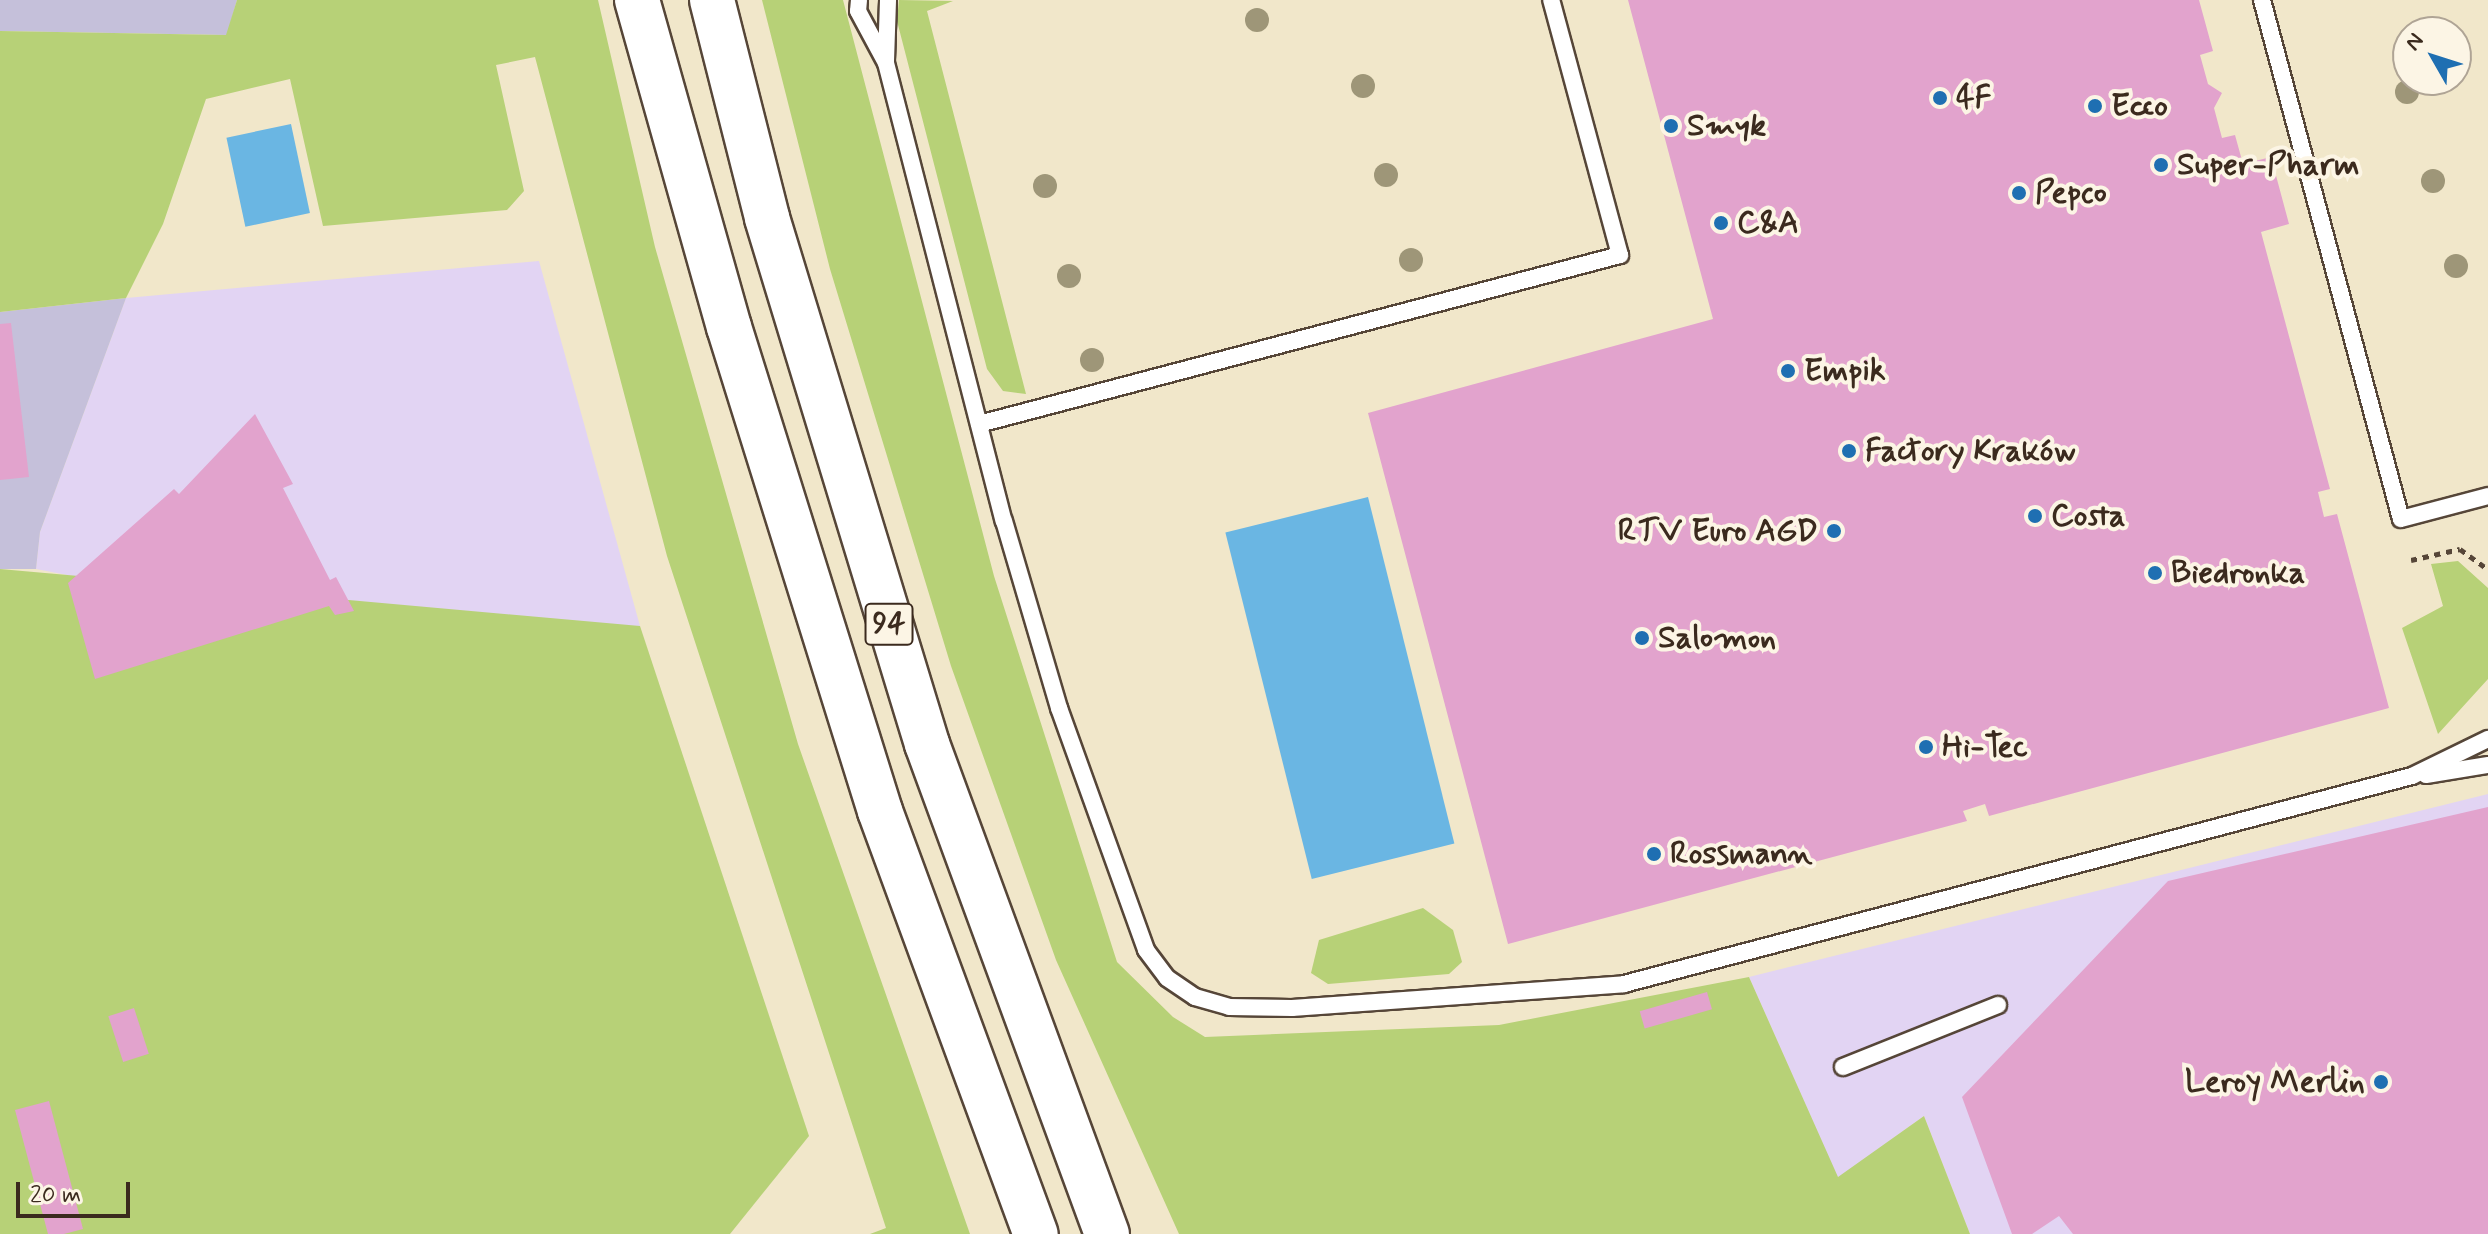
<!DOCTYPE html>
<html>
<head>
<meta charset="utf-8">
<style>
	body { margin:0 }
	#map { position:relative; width:2488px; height:1234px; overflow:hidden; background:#f1e7ca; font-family:Mynerve,sans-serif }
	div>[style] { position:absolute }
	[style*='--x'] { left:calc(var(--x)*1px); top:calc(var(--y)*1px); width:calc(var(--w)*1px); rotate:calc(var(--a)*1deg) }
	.built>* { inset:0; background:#e2d4f3 }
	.industrial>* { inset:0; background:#c5c0da }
	.green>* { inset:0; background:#b7d177 }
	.water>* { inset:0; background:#6ab6e3; transform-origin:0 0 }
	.building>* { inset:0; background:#e2a3cd; transform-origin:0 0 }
	.path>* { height:5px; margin-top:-2.5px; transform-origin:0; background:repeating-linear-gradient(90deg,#564638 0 6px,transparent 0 12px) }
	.roads { filter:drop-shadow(2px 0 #564638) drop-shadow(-2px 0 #564638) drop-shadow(0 2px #564638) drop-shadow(0 -2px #564638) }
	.lane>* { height:16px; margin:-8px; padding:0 8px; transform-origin:8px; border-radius:8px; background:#fff }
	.highway>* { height:44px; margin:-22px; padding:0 22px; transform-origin:22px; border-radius:22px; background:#fff }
	.trees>* { width:24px; height:24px; margin:-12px; border-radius:50%; background:#9e9678 }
	.dots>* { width:22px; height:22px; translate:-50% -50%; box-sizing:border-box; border:4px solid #fcf5e5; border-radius:50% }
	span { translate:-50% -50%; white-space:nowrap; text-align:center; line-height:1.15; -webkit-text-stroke:8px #fcf5e5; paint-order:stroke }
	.shield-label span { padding:2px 6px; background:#fcf5e5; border:2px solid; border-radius:6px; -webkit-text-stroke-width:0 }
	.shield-label { font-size:30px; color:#3b2a1e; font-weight:700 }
	.poi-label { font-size:32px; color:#3b2a1e; font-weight:700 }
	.left { translate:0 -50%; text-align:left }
	.right { translate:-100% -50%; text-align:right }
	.north { position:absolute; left:2392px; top:16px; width:80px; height:80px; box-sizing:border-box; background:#fcf5e5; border:2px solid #afa495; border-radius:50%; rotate:309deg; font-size:22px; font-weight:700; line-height:32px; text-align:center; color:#3b2a1e }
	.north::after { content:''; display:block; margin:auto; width:28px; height:36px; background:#1f6fb2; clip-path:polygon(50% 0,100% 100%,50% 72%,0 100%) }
	.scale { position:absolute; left:16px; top:1182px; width:114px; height:36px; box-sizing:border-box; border:4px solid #3b2a1e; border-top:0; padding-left:10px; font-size:24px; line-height:28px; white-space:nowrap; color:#3b2a1e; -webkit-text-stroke:6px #fcf5e5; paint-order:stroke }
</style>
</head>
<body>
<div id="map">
	<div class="built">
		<div style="clip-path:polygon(539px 261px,640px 626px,344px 628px,36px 569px,40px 532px,126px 298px)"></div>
		<div style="clip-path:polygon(2488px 794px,2488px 1234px,1970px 1234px,1924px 1116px,1838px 1178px,1749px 977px)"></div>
	</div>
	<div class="industrial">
		<div style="clip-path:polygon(0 0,237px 0,227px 35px,0 31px)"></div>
		<div style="clip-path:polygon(126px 298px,40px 532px,36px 569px,0 569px,0 312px)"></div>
	</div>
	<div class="green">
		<div style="clip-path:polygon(237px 0,598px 0,655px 247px,798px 744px,970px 1234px,870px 1234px,886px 1228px,667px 556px,535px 57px,496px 65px,524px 191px,507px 210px,323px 226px,290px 79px,206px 99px,163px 224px,126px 298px,0 312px,0 31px,226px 35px)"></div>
		<div style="clip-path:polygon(762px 0,843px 0,994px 576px,1117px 962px,1173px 1017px,1205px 1037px,1499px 1025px,1749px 977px,1838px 1177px,1924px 1116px,1970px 1234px,1179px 1234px,1056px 960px,951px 666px,830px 269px)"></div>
		<div style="clip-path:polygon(899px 0,953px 1px,927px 11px,1026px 394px,1003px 391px,987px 369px,897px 21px)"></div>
		<div style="clip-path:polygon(2458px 561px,2488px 588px,2488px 679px,2438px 734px,2402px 628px,2443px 606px,2431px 564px)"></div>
		<div style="clip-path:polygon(0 569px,640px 626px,809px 1136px,730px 1234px,0 1234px)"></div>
		<div style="clip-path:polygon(1423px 908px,1453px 930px,1462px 962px,1449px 974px,1328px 984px,1311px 973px,1319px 940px)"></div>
	</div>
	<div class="water">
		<div style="left:291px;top:124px;width:91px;height:66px;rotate:78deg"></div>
		<div style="left:1368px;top:497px;width:357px;height:147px;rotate:76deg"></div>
	</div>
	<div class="building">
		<div style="clip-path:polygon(1628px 0,2199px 0,2213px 51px,2200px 55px,2208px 84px,2222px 93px,2214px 108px,2222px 138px,2235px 135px,2243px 164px,2271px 157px,2289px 224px,2261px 232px,2330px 489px,2318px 492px,2324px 517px,2337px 514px,2389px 708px,1989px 816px,1985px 804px,1963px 811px,1967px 821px,1508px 944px,1368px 413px,1713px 319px)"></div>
		<div style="clip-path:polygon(11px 323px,29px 477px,0 480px,0 324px)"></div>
		<div style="clip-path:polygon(255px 414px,293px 484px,283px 488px,330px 580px,336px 577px,354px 611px,335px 615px,329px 606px,95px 679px,68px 583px,174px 489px,179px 494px)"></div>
		<div style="clip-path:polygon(2488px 807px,2488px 1234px,2073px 1234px,2059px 1216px,2032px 1234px,2012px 1234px,1962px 1097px,2168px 881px)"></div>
		<div style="left:1707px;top:992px;width:18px;height:70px;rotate:74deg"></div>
		<div style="left:134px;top:1008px;width:48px;height:27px;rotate:72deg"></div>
		<div style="clip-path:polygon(49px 1101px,83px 1229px,64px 1234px,48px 1234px,15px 1110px)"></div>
	</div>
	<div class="path">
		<div style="--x:2411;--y:560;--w:50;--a:-12.7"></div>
		<div style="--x:2460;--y:549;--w:34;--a:36"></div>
	</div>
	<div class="roads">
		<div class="lane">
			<div style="--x:859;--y:0;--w:11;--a:95"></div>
			<div style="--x:858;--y:11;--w:59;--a:61.7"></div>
			<div style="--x:886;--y:63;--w:473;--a:75.6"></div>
			<div style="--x:1004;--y:521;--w:195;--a:73.6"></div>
			<div style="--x:1059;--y:708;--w:257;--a:70.2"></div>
			<div style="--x:1146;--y:950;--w:35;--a:53"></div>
			<div style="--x:1167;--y:978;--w:34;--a:34"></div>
			<div style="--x:1195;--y:997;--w:35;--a:16"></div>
			<div style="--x:1229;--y:1007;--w:63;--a:0.9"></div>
			<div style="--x:1292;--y:1008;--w:333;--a:-4.1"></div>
			<div style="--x:1624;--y:984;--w:815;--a:-14.79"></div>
			<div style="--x:2412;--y:776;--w:85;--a:-26"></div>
			<div style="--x:2262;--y:0;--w:537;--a:75.01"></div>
			<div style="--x:2401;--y:519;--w:90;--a:-14.8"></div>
			<div style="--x:886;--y:61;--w:61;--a:-88.1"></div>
			<div style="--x:979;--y:424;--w:663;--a:-14.77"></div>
			<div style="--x:1620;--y:255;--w:264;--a:-105.1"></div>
			<div style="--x:2426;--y:775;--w:63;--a:-9.2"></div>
			<div style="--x:1843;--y:1067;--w:167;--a:-21.8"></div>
		</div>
		<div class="highway">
			<div style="--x:637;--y:0;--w:340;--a:74.3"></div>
			<div style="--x:729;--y:327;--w:507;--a:72.67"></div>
			<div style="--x:880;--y:811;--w:451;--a:69.8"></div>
			<div style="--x:712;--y:0;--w:225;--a:75.8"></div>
			<div style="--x:767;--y:218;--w:550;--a:73.08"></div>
			<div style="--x:927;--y:744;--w:522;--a:69.83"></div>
		</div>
	</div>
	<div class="trees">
		<div style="left:1257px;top:20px"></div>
		<div style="left:1363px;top:86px"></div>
		<div style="left:2407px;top:92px"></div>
		<div style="left:1386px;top:175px"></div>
		<div style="left:2433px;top:181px"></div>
		<div style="left:1045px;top:186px"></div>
		<div style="left:1411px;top:260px"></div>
		<div style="left:2456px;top:266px"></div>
		<div style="left:1069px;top:276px"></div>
		<div style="left:1092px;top:360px"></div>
	</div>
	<div class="dots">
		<div style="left:1940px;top:98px;background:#1f6fb2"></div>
		<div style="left:2095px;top:106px;background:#1f6fb2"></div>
		<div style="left:1671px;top:126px;background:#1f6fb2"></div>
		<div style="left:2161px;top:165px;background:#1f6fb2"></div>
		<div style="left:2019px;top:193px;background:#1f6fb2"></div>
		<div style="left:1721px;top:223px;background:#1f6fb2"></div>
		<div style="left:1788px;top:371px;background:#1f6fb2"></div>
		<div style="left:1849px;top:451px;background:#1f6fb2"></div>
		<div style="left:2035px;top:516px;background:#1f6fb2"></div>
		<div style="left:1834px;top:531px;background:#1f6fb2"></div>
		<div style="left:2155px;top:573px;background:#1f6fb2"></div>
		<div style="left:1642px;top:638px;background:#1f6fb2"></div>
		<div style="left:1926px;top:747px;background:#1f6fb2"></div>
		<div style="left:1654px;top:854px;background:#1f6fb2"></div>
		<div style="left:2381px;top:1082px;background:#1f6fb2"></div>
	</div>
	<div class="shield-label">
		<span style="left:889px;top:624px">94</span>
	</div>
	<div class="poi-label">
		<span class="left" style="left:1956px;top:98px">4F</span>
		<span class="left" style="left:2111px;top:106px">Ecco</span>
		<span class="left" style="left:1687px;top:126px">Smyk</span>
		<span class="left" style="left:2177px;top:165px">Super-Pharm</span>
		<span class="left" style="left:2035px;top:193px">Pepco</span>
		<span class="left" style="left:1737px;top:223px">C&amp;A</span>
		<span class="left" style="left:1804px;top:371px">Empik</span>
		<span class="left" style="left:1865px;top:451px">Factory Kraków</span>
		<span class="left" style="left:2051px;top:516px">Costa</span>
		<span class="right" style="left:1818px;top:531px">RTV Euro AGD</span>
		<span class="left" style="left:2171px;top:573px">Biedronka</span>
		<span class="left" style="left:1658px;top:638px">Salomon</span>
		<span class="left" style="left:1942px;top:747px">Hi-Tec</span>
		<span class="left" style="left:1670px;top:854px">Rossmann</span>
		<span class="right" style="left:2365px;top:1082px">Leroy Merlin</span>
	</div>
	<div class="north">N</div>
	<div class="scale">20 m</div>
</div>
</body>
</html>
